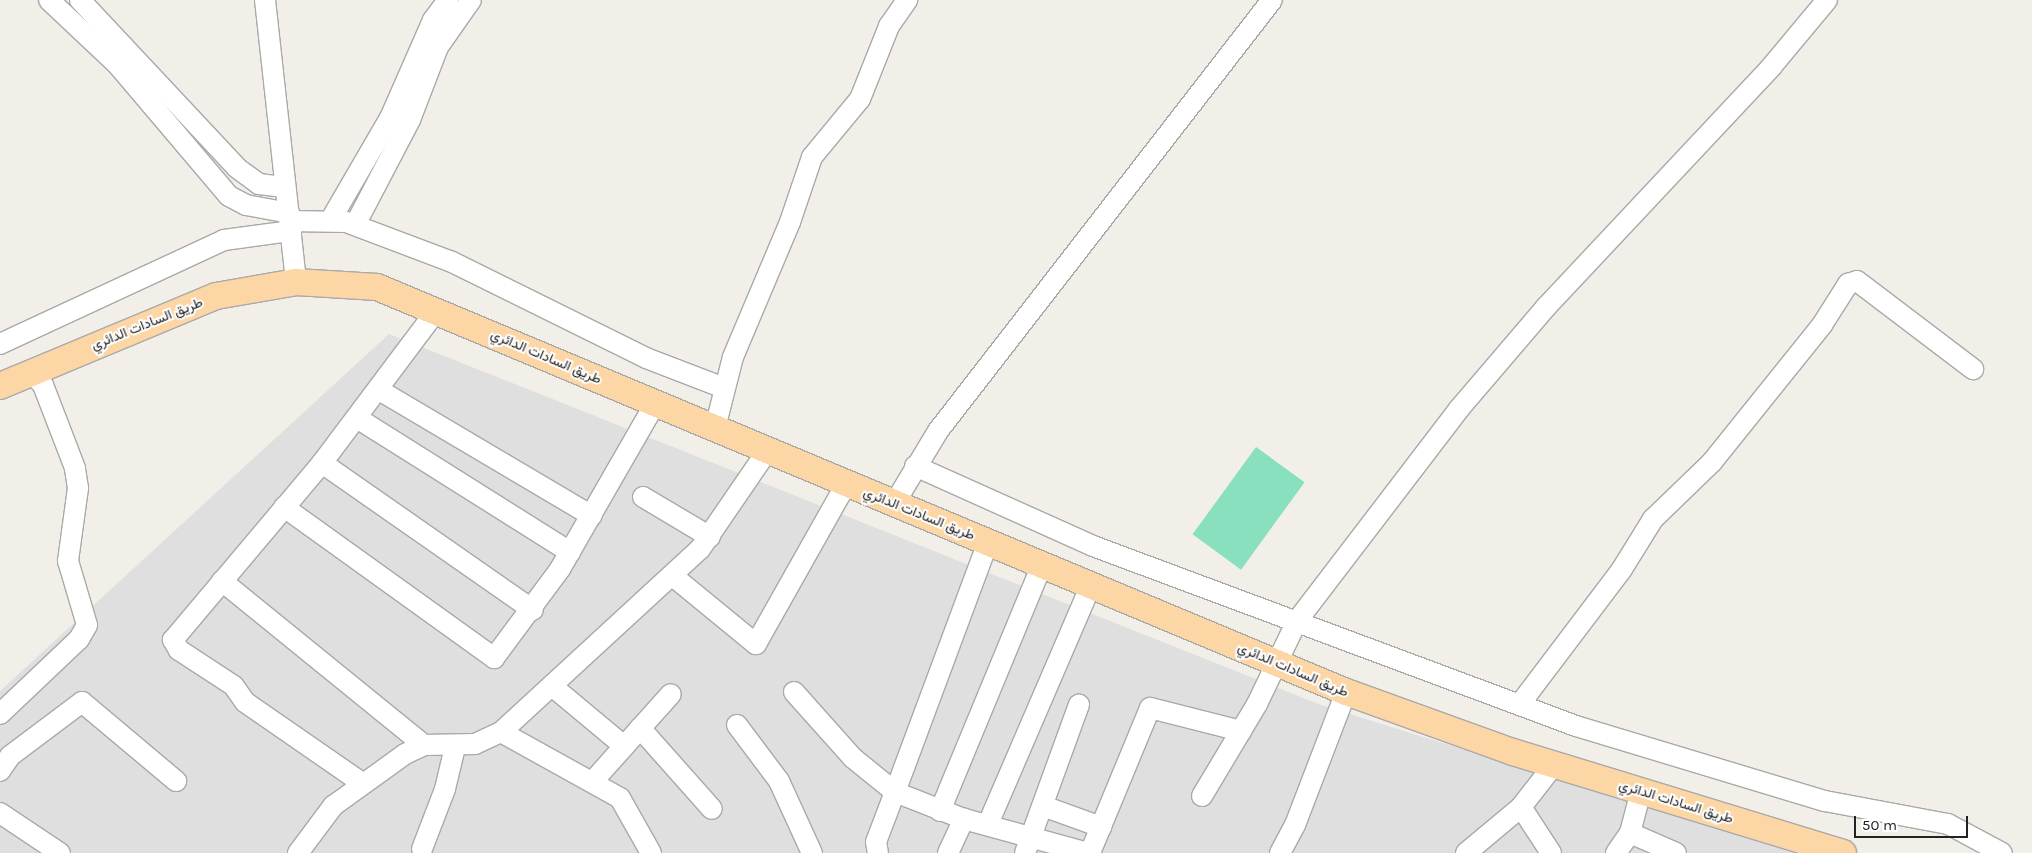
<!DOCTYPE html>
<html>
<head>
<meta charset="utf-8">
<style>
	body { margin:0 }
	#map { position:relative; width:2032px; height:853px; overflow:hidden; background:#f2efe9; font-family:Karla,Vazirmatn,sans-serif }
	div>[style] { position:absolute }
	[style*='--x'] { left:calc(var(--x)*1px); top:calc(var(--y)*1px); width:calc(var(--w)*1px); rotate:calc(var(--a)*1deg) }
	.residential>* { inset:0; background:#e0dfdf }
	.pitch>* { inset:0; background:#88e0be; transform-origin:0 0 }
	.roads { filter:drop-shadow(1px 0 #a9a9a9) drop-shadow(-1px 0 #a9a9a9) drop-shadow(0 1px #a9a9a9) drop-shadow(0 -1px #a9a9a9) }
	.minor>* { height:20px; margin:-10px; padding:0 10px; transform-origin:10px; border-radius:10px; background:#fff }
	.major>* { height:26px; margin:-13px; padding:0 13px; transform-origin:13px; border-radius:13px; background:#fcd6a4 }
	span { translate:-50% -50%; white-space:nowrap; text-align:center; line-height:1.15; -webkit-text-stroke:4px #fff; paint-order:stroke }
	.street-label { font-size:14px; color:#222 }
	.scale { position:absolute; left:1854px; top:816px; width:114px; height:22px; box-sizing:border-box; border:2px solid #222; border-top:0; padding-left:6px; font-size:15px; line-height:18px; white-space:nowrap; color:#222; -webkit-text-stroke:4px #fff; paint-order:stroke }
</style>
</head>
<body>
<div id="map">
	<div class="residential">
		<div style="clip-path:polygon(389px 334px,1321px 705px,1795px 853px,0 853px,0 691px)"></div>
	</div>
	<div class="pitch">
		<div style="left:1256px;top:447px;width:60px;height:108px;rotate:36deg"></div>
	</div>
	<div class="roads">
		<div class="minor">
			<div style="--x:49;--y:0;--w:93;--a:43.3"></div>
			<div style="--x:117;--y:64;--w:173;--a:49.7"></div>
			<div style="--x:229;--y:196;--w:19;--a:28"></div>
			<div style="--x:246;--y:205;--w:44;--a:10.5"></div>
			<div style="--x:80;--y:0;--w:230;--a:46.9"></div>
			<div style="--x:237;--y:168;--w:27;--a:36"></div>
			<div style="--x:259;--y:184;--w:26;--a:7"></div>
			<div style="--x:265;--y:0;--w:284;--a:83.7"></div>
			<div style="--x:290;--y:221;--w:56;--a:1"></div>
			<div style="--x:346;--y:222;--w:113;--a:20.7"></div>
			<div style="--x:452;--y:262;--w:216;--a:26.3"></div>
			<div style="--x:646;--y:358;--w:84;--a:21"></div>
			<div style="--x:330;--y:221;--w:119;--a:-59.8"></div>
			<div style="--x:390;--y:118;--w:107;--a:-66.3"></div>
			<div style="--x:433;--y:20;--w:25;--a:-53"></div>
			<div style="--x:355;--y:225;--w:119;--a:-62.4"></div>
			<div style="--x:410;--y:120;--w:78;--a:-69"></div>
			<div style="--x:438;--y:47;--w:57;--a:-54.9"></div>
			<div style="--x:0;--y:344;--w:247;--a:-24.9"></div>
			<div style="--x:224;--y:240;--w:68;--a:-7.7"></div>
			<div style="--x:379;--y:390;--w:247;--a:30.6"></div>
			<div style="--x:357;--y:418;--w:252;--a:32.2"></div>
			<div style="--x:715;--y:428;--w:73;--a:-75.8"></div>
			<div style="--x:733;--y:357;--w:147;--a:-67.1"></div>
			<div style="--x:790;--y:222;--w:69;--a:-71.3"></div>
			<div style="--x:812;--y:157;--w:75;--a:-50.4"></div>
			<div style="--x:860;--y:99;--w:79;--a:-68.3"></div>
			<div style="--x:889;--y:26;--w:32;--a:-55"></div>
			<div style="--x:322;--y:463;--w:257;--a:34.9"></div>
			<div style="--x:915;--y:466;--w:195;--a:24.2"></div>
			<div style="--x:1093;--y:546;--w:515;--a:20.44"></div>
			<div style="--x:1576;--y:726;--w:260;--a:16.8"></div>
			<div style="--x:1825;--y:801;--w:125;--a:10.6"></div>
			<div style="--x:1948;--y:824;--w:61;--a:28.2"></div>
			<div style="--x:643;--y:497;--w:78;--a:30.8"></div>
			<div style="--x:894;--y:504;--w:85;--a:-58.9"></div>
			<div style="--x:938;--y:431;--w:545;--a:-52.23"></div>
			<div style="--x:284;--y:507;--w:259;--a:35.7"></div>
			<div style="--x:494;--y:658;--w:111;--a:-53.4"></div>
			<div style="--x:560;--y:569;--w:190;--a:-60.1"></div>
			<div style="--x:988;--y:542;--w:267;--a:110.4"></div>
			<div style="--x:895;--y:792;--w:74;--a:21.4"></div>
			<div style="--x:964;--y:819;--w:129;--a:15.3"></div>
			<div style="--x:674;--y:577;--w:106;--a:39.3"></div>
			<div style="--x:756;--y:644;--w:184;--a:-60.6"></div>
			<div style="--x:222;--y:581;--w:260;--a:39.1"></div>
			<div style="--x:552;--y:686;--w:94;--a:39.8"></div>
			<div style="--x:794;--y:692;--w:89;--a:48.2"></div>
			<div style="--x:853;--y:758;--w:54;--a:39"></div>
			<div style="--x:895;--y:792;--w:53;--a:110.8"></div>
			<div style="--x:876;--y:842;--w:11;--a:80"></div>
			<div style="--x:1520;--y:704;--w:169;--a:-52.9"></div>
			<div style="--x:1622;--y:569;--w:59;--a:-58.2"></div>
			<div style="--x:1653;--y:519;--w:82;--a:-44"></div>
			<div style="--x:1712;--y:462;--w:176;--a:-51.2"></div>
			<div style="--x:1822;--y:325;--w:49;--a:-57.6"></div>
			<div style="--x:1848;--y:284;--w:9;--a:-18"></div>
			<div style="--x:1857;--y:281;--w:146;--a:37.2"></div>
			<div style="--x:0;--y:714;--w:109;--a:-43.5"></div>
			<div style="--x:79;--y:639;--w:16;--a:-60"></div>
			<div style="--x:87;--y:625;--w:67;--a:-106.5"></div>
			<div style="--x:68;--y:561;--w:74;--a:-82.2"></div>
			<div style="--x:78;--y:488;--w:20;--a:-99"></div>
			<div style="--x:75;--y:468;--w:89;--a:-111.1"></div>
			<div style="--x:43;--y:385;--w:18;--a:-133"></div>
			<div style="--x:737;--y:725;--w:70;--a:53.1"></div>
			<div style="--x:779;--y:781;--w:79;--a:65.4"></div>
			<div style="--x:640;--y:728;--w:108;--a:48.4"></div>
			<div style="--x:501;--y:732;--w:136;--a:29"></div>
			<div style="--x:620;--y:798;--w:63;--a:60.6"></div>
			<div style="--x:0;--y:771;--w:18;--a:-56"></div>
			<div style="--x:10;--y:756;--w:90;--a:-36.9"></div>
			<div style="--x:82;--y:702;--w:123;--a:40"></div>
			<div style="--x:594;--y:780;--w:115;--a:-48.2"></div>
			<div style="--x:362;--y:783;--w:142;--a:-145.3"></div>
			<div style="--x:245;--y:702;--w:19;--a:-125"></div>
			<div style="--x:234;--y:686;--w:66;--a:-146.8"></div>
			<div style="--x:179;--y:650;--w:12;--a:-121"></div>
			<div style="--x:173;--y:640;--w:231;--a:-49.9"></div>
			<div style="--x:322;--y:463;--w:191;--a:-53.1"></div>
			<div style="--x:1641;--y:791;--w:43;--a:104.7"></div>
			<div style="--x:1630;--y:833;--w:50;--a:23.5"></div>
			<div style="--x:1202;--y:796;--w:107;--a:-59.1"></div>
			<div style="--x:1257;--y:704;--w:92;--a:-64.3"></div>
			<div style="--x:1297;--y:621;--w:267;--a:-52.6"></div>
			<div style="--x:1459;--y:409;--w:134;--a:-49.5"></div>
			<div style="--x:1546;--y:307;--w:330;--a:-46.8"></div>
			<div style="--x:1772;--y:66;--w:86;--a:-50.2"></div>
			<div style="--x:1043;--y:806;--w:62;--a:19.9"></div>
			<div style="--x:1521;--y:807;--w:55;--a:56.9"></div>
			<div style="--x:940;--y:811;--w:266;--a:-67.5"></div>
			<div style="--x:0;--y:813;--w:72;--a:33.7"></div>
			<div style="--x:988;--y:824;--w:260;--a:-66.7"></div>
			<div style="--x:422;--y:849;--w:64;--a:-69"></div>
			<div style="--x:445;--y:789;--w:43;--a:-76.6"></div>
			<div style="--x:298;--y:853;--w:59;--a:-53.3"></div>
			<div style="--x:333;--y:806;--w:89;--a:-35.8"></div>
			<div style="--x:405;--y:754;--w:21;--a:-25"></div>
			<div style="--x:424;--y:745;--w:51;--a:-1.1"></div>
			<div style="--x:475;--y:744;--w:29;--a:-25"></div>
			<div style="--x:501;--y:732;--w:270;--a:-42.6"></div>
			<div style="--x:700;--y:549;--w:119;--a:-55.6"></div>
			<div style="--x:948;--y:853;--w:38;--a:-65"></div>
			<div style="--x:1025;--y:853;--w:158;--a:-70"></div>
			<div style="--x:1090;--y:853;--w:157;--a:-67.5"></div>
			<div style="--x:1150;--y:708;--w:94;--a:14.2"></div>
			<div style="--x:1280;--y:853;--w:32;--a:-62"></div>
			<div style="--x:1295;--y:825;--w:142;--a:-69"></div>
			<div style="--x:1466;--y:853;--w:72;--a:-39.9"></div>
			<div style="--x:1521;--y:807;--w:52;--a:-52"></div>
			<div style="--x:1616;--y:853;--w:24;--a:-55"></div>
		</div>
		<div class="major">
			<div style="--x:0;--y:386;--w:234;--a:-22.6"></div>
			<div style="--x:216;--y:296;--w:81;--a:-9.9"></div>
			<div style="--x:296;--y:282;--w:81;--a:3.5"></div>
			<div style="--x:377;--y:287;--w:1050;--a:22.68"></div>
			<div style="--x:1346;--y:692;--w:177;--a:19.8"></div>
			<div style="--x:1513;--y:752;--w:345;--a:17"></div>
		</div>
	</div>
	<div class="street-label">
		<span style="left:147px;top:324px;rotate:-22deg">طريق السادات الدائري</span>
		<span style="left:546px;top:357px;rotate:23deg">طريق السادات الدائري</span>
		<span style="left:919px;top:514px;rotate:22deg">طريق السادات الدائري</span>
		<span style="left:1293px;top:670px;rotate:23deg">طريق السادات الدائري</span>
		<span style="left:1676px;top:802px;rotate:17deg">طريق السادات الدائري</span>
	</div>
	<div class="scale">50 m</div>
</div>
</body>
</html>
